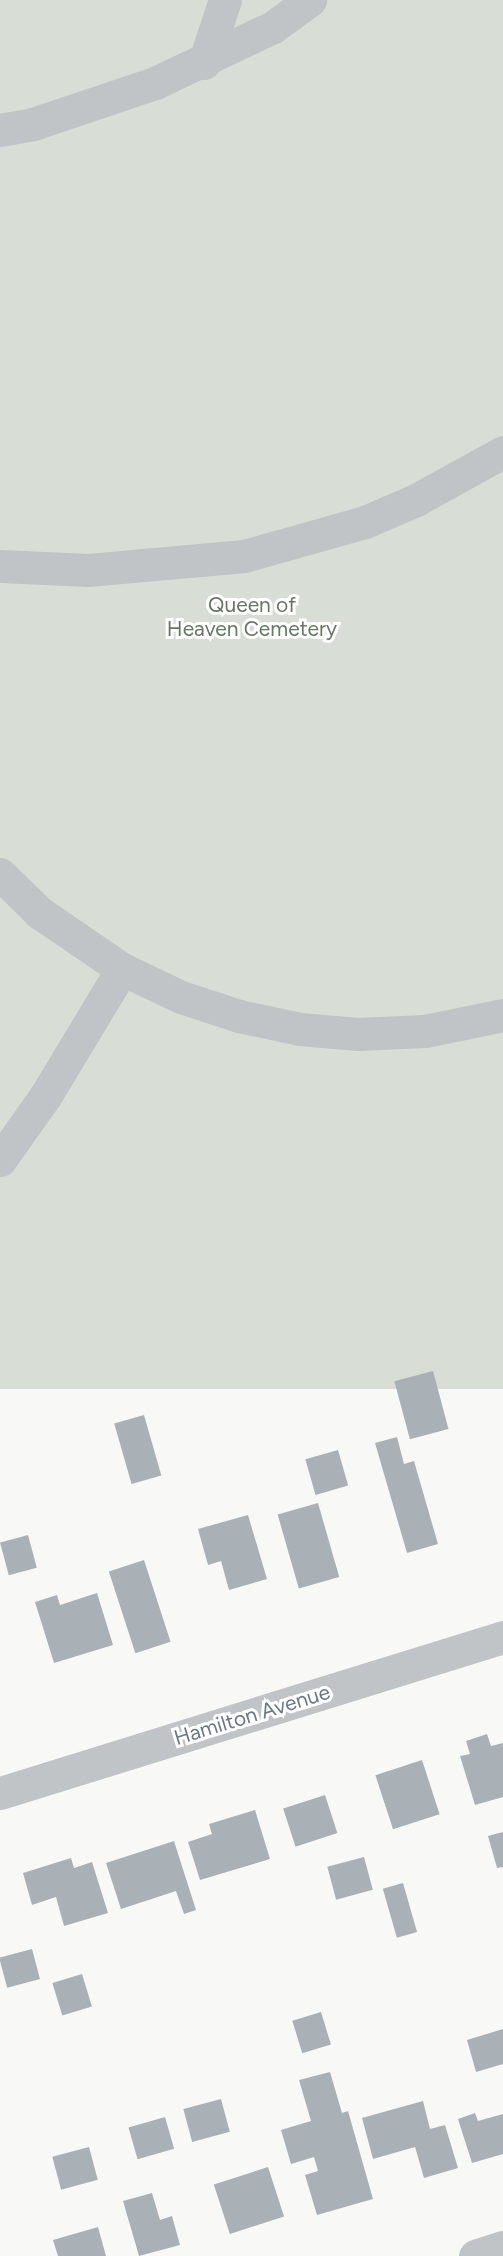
<!DOCTYPE html>
<html>
<head>
<meta charset="utf-8">
<style>
	body { margin:0 }
	#map { position:relative; width:503px; height:2256px; overflow:hidden; background:#f8f8f6; font-family:Figtree,sans-serif }
	div>[style] { position:absolute }
	[style*='--x'] { left:calc(var(--x)*1px); top:calc(var(--y)*1px); width:calc(var(--w)*1px); rotate:calc(var(--a)*1deg) }
	.green>* { inset:0; background:#d8ddd5; transform-origin:0 0 }
	.building>* { inset:0; background:#aab1b6; transform-origin:0 0 }
	.minor>* { height:33px; margin:-16.5px; padding:0 16.5px; transform-origin:16.5px; border-radius:16.5px; background:#c0c4c7 }
	span { translate:-50% -50%; white-space:nowrap; text-align:center; line-height:1.15; -webkit-text-stroke:6px #fff; paint-order:stroke }
	.park-label { font-size:21px; color:#677764 }
	.street-label { font-size:21px; color:#6a7885 }
</style>
</head>
<body>
<div id="map">
	<div class="green">
		<div style="left:0;top:0;width:503px;height:1389px"></div>
	</div>
	<div class="building">
		<div style="left:433px;top:1371px;width:60px;height:40px;rotate:75deg"></div>
		<div style="left:144px;top:1415px;width:63px;height:31px;rotate:74deg"></div>
		<div style="clip-path:polygon(397px 1437px,404px 1464px,414px 1461px,438px 1544px,407px 1553px,375px 1443px)"></div>
		<div style="left:338px;top:1450px;width:37px;height:34px;rotate:74deg"></div>
		<div style="left:318px;top:1503px;width:77px;height:42px;rotate:74deg"></div>
		<div style="clip-path:polygon(248px 1515px,267px 1579px,229px 1590px,221px 1561px,208px 1565px,198px 1529px)"></div>
		<div style="left:28px;top:1535px;width:34px;height:29px;rotate:75deg"></div>
		<div style="left:144px;top:1560px;width:86px;height:37px;rotate:72deg"></div>
		<div style="clip-path:polygon(97px 1593px,113px 1645px,54px 1663px,35px 1602px,57px 1595px,60px 1605px)"></div>
		<div style="clip-path:polygon(487px 1734px,491px 1746px,503px 1743px,503px 1797px,475px 1805px,460px 1756px,470px 1754px,466px 1741px)"></div>
		<div style="left:422px;top:1760px;width:57px;height:49px;rotate:72deg"></div>
		<div style="left:325px;top:1795px;width:40px;height:44px;rotate:72deg"></div>
		<div style="clip-path:polygon(255px 1810px,270px 1859px,200px 1880px,188px 1842px,212px 1834px,209px 1824px)"></div>
		<div style="clip-path:polygon(503px 1832px,503px 1867px,497px 1868px,488px 1836px)"></div>
		<div style="clip-path:polygon(174px 1841px,196px 1910px,184px 1914px,176px 1891px,121px 1909px,106px 1863px)"></div>
		<div style="left:364px;top:1857px;width:34px;height:38px;rotate:75deg"></div>
		<div style="clip-path:polygon(71px 1858px,74px 1868px,92px 1862px,108px 1913px,64px 1926px,56px 1897px,32px 1905px,23px 1873px)"></div>
		<div style="left:403px;top:1883px;width:51px;height:21px;rotate:74deg"></div>
		<div style="left:32px;top:1949px;width:31px;height:34px;rotate:75deg"></div>
		<div style="left:82px;top:1974px;width:34px;height:31px;rotate:73deg"></div>
		<div style="left:321px;top:2012px;width:34px;height:30px;rotate:73deg"></div>
		<div style="clip-path:polygon(503px 2029px,503px 2064px,476px 2072px,467px 2040px)"></div>
		<div style="clip-path:polygon(330px 2072px,342px 2113px,348px 2111px,373px 2199px,317px 2215px,305px 2175px,318px 2171px,314px 2157px,291px 2164px,281px 2130px,311px 2121px,299px 2080px)"></div>
		<div style="left:221px;top:2099px;width:34px;height:39px;rotate:75deg"></div>
		<div style="clip-path:polygon(423px 2101px,430px 2129px,445px 2125px,458px 2168px,424px 2178px,415px 2147px,373px 2159px,362px 2118px)"></div>
		<div style="clip-path:polygon(475px 2113px,478px 2121px,503px 2114px,503px 2154px,472px 2163px,458px 2119px)"></div>
		<div style="left:165px;top:2117px;width:33px;height:38px;rotate:74deg"></div>
		<div style="left:89px;top:2147px;width:34px;height:38px;rotate:75deg"></div>
		<div style="left:268px;top:2167px;width:52px;height:57px;rotate:72deg"></div>
		<div style="clip-path:polygon(152px 2193px,160px 2220px,172px 2216px,180px 2245px,139px 2256px,123px 2201px)"></div>
		<div style="clip-path:polygon(98px 2227px,106px 2256px,58px 2256px,53px 2240px)"></div>
	</div>
	<div class="minor">
		<div style="--x:204;--y:63;--w:66;--a:-71.6"></div>
		<div style="--x:0;--y:130;--w:34;--a:-10"></div>
		<div style="--x:33;--y:124;--w:129;--a:-18.6"></div>
		<div style="--x:155;--y:83;--w:131;--a:-25.4"></div>
		<div style="--x:273;--y:27;--w:46;--a:-36.1"></div>
		<div style="--x:0;--y:566;--w:88;--a:2.6"></div>
		<div style="--x:88;--y:570;--w:157;--a:-5.1"></div>
		<div style="--x:244;--y:556;--w:126;--a:-15.7"></div>
		<div style="--x:365;--y:522;--w:56;--a:-23.3"></div>
		<div style="--x:416;--y:500;--w:99;--a:-28.9"></div>
		<div style="--x:0;--y:874;--w:56;--a:44.3"></div>
		<div style="--x:40;--y:913;--w:99;--a:34.3"></div>
		<div style="--x:122;--y:969;--w:65;--a:25.4"></div>
		<div style="--x:181;--y:997;--w:61;--a:18.1"></div>
		<div style="--x:239;--y:1016;--w:62;--a:12"></div>
		<div style="--x:300;--y:1029;--w:58;--a:4.9"></div>
		<div style="--x:358;--y:1034;--w:67;--a:-2.6"></div>
		<div style="--x:425;--y:1031;--w:80;--a:-11.6"></div>
		<div style="--x:0;--y:1160;--w:80;--a:-54.7"></div>
		<div style="--x:46;--y:1095;--w:147;--a:-58.9"></div>
		<div style="--x:0;--y:1793;--w:527;--a:-17.23"></div>
		<div style="--x:475;--y:2256;--w:29;--a:-18"></div>
	</div>
	<div class="park-label">
		<span style="left:252px;top:617px">Queen of<br>Heaven Cemetery</span>
	</div>
	<div class="street-label">
		<span style="left:252px;top:1715px;rotate:-17deg">Hamilton Avenue</span>
	</div>
</div>
</body>
</html>
